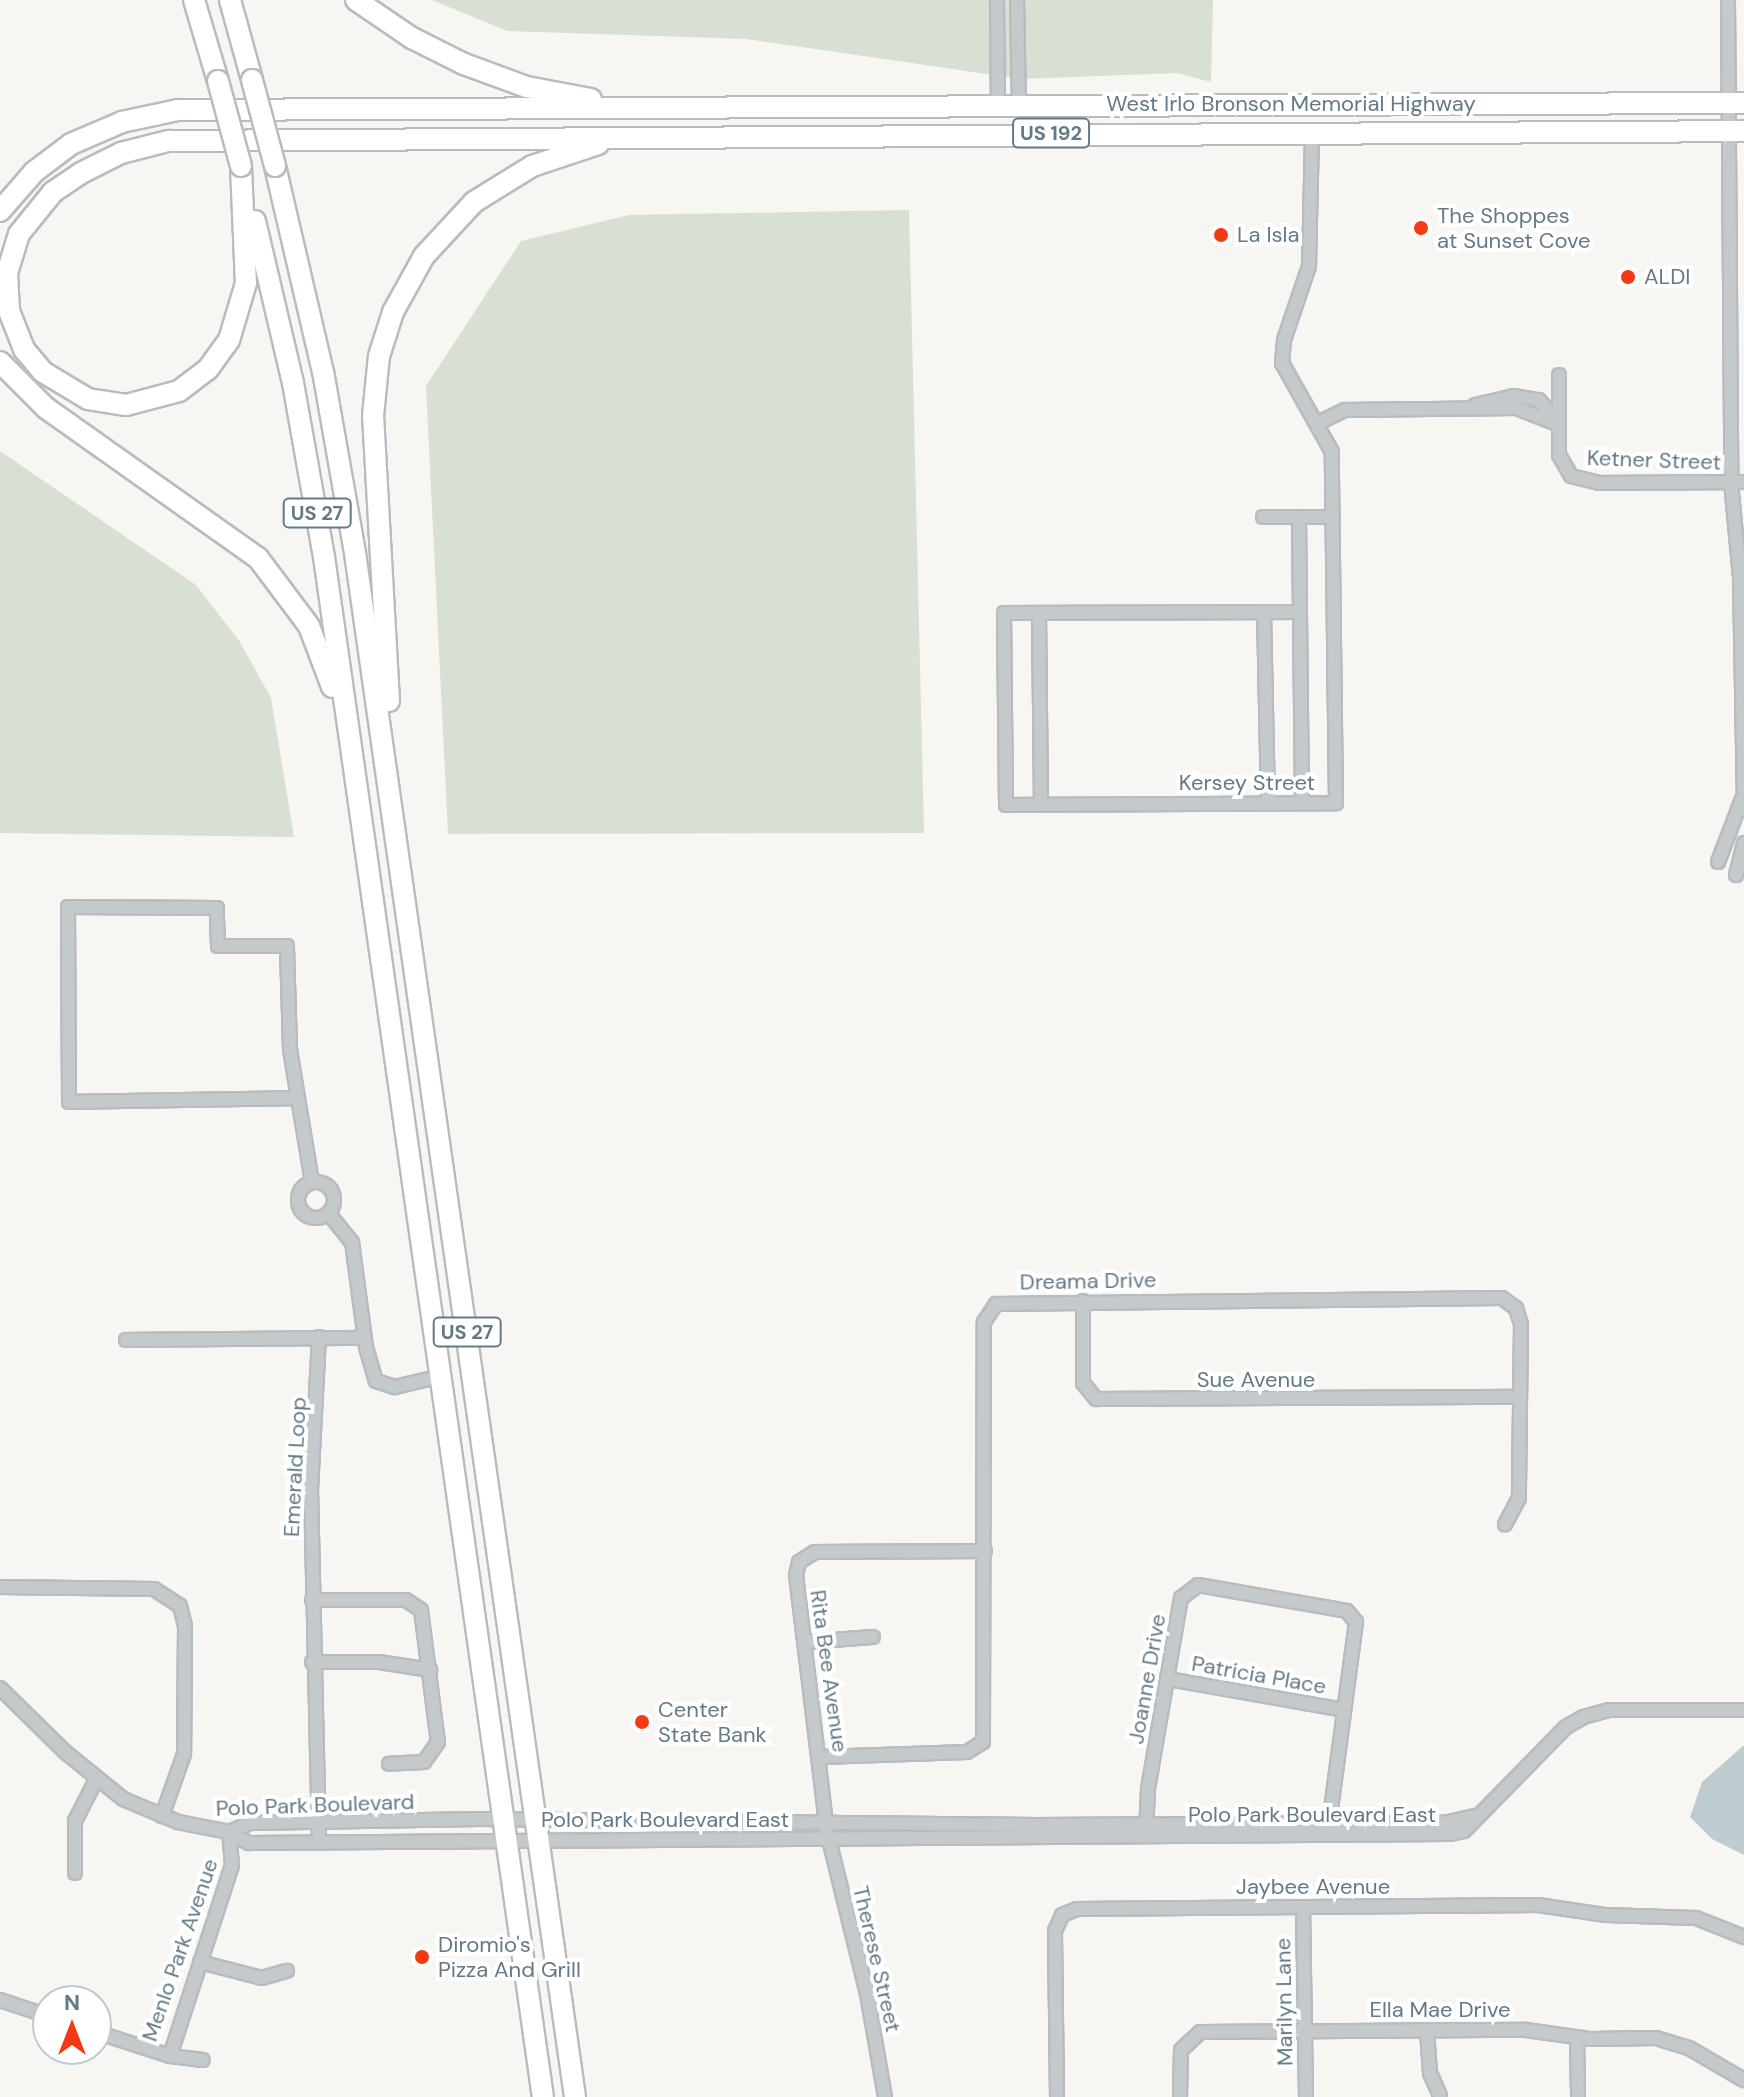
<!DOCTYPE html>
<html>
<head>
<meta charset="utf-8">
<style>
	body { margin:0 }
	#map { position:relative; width:1744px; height:2097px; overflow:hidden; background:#f7f6f3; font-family:"DM Sans",sans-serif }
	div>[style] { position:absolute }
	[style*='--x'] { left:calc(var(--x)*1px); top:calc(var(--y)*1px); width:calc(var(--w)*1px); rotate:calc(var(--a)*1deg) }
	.green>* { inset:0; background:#d8dfd3 }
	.water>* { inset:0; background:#beccd0 }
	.roads { filter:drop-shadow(2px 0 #b8bcbf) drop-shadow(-2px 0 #b8bcbf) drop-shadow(0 2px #b8bcbf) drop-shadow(0 -2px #b8bcbf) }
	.minor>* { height:12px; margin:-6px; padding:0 6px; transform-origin:6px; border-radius:6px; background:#c4c9cc }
	.minor>.ring { margin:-6px; padding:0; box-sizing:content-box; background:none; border:12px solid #c4c9cc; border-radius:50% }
	.trunk>* { height:20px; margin:-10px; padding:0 10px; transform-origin:10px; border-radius:10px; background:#fff }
	.bridges { filter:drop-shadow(2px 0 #b8bcbf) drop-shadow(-2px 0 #b8bcbf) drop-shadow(0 2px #b8bcbf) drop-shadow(0 -2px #b8bcbf) }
	.trunk-bridge>* { height:20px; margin:-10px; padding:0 10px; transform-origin:10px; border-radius:10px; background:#fff }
	.dots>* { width:22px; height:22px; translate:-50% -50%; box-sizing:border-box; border:4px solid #fff; border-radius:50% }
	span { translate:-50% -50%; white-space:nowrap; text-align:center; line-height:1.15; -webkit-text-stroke:8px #fff; paint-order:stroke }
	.shield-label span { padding:2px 6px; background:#fff; border:2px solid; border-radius:6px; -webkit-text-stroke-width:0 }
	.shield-label { font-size:20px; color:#627987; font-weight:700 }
	.street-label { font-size:22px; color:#627987 }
	.poi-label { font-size:22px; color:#627987 }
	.left { translate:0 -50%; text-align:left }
	.north { position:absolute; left:32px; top:1985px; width:80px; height:80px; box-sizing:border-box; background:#fff; border:2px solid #c0c9cf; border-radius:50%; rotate:0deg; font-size:22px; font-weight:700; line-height:32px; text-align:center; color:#627987 }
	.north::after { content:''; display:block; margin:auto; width:28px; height:36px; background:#f43a15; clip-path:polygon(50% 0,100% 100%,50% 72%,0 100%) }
</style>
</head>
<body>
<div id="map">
	<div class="green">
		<div style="clip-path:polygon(432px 0,1213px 0,1211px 82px,1177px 73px,1021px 79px,746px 39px,507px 31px)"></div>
		<div style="clip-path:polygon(909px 210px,924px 833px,448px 834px,426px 386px,521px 241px,629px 215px)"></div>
		<div style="clip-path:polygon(0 451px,196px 585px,240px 642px,271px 698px,294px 837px,0 833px)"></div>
	</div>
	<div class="water">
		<div style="clip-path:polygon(1744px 1745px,1744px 1855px,1712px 1839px,1690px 1817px,1702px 1782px)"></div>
	</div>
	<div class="roads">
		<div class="minor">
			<div style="--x:997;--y:0;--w:105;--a:89.5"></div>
			<div style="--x:1017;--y:0;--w:105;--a:88.9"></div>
			<div style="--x:1728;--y:0;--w:482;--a:89.6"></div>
			<div style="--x:1731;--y:482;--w:95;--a:84.6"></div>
			<div style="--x:1740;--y:577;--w:232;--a:89"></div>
			<div style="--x:1559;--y:375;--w:80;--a:90"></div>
			<div style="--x:1559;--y:455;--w:24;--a:60"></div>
			<div style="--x:1571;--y:476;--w:29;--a:14"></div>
			<div style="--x:1599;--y:483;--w:145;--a:-0.4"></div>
			<div style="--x:1475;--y:405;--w:39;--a:-13"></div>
			<div style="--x:1513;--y:396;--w:26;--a:9"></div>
			<div style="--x:1539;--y:400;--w:26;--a:50"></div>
			<div style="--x:1318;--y:423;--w:30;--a:-26"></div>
			<div style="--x:1345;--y:410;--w:171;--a:-0.7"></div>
			<div style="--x:1516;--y:408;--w:44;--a:21.3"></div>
			<div style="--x:1263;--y:517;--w:70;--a:0"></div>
			<div style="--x:1299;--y:517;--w:286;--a:89.4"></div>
			<div style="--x:1264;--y:612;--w:191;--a:88.8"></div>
			<div style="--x:1300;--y:612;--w:296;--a:179.8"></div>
			<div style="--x:1004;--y:613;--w:192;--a:89.4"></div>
			<div style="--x:1006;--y:805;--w:330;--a:-0.3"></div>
			<div style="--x:1336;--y:803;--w:351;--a:-90.7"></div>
			<div style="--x:1332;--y:452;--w:102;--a:-119.3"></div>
			<div style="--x:1282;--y:363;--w:23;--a:-85"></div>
			<div style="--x:1284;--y:340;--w:78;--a:-71.3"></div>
			<div style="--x:1309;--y:266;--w:134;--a:-88.7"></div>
			<div style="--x:1039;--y:613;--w:192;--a:89.4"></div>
			<div style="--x:1718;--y:862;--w:67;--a:-69.1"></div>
			<div style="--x:1736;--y:875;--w:33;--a:-76"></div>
			<div style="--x:298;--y:1098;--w:50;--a:-99.3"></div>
			<div style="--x:290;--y:1049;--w:103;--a:-91.7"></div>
			<div style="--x:287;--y:946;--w:69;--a:180"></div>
			<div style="--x:218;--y:946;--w:38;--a:-92"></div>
			<div style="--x:217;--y:908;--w:149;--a:-179.6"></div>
			<div style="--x:68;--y:907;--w:195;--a:89.7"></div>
			<div style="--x:69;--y:1102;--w:229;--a:-1"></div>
			<div style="--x:298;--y:1098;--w:85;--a:80.5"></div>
			<div class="ring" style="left:298px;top:1182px;width:24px;height:24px"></div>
			<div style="--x:329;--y:1214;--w:36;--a:51"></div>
			<div style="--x:352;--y:1242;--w:106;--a:82.4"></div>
			<div style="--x:366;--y:1347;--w:35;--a:74"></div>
			<div style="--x:376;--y:1381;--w:20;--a:18"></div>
			<div style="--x:395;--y:1387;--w:47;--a:-13.4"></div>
			<div style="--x:1083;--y:1301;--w:82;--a:90"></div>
			<div style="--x:1083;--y:1383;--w:21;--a:51"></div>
			<div style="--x:1096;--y:1399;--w:424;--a:-0.3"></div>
			<div style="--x:319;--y:1337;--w:152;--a:93"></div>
			<div style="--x:311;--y:1489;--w:353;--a:88.7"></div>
			<div style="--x:126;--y:1340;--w:239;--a:-0.5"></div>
			<div style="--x:0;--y:1587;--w:154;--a:0.7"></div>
			<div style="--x:154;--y:1589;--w:31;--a:33"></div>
			<div style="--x:180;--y:1606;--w:21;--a:76"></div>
			<div style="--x:185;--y:1626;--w:128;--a:90.4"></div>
			<div style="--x:184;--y:1754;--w:66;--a:109.5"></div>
			<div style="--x:312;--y:1600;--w:94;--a:0"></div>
			<div style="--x:406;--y:1600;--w:18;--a:34"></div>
			<div style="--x:421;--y:1610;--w:133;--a:82.7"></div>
			<div style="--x:438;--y:1742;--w:24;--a:125"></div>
			<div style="--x:424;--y:1762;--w:35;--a:177"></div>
			<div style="--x:806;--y:1642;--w:67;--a:-4.3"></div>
			<div style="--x:312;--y:1662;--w:67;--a:0"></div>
			<div style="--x:379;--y:1662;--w:52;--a:8.9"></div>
			<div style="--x:1168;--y:1679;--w:178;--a:10"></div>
			<div style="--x:0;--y:1688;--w:90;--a:44.5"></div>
			<div style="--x:64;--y:1751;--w:76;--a:39.1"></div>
			<div style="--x:123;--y:1799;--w:60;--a:22.7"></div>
			<div style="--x:178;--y:1822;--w:52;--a:11.1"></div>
			<div style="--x:229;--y:1832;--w:23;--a:-23"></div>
			<div style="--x:250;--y:1823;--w:230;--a:-1"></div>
			<div style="--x:480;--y:1819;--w:557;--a:0.62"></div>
			<div style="--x:1037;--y:1825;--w:407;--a:-0.3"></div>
			<div style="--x:1444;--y:1823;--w:32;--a:-13"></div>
			<div style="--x:821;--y:1757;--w:146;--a:-2"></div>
			<div style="--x:967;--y:1752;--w:19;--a:-32"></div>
			<div style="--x:983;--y:1742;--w:420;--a:-89.9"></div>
			<div style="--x:984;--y:1322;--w:22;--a:-56"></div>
			<div style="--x:996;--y:1304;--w:506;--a:-0.68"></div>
			<div style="--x:1502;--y:1298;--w:17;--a:36"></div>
			<div style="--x:1516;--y:1308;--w:17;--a:73"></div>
			<div style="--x:1521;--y:1324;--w:174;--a:90.7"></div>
			<div style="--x:1519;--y:1498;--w:30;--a:118"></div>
			<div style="--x:229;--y:1832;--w:23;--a:29"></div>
			<div style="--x:249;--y:1843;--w:1200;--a:-0.43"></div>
			<div style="--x:1449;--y:1834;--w:15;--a:-11"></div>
			<div style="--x:1464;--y:1831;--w:146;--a:-45.6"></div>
			<div style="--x:1566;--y:1727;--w:20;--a:-30"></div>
			<div style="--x:1583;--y:1717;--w:27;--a:-15"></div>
			<div style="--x:1609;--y:1710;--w:135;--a:0"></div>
			<div style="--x:1146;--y:1833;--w:44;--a:-87.4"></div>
			<div style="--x:1148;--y:1789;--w:194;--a:-80.2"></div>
			<div style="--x:1181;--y:1598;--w:21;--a:-37"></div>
			<div style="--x:1198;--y:1585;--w:151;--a:9.9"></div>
			<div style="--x:1347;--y:1611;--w:14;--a:51"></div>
			<div style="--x:1356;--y:1622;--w:211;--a:97.6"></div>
			<div style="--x:75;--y:1873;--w:52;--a:-90"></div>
			<div style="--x:75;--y:1821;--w:46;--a:-62.9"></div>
			<div style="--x:1303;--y:1907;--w:190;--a:89.1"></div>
			<div style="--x:200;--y:1962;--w:64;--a:14.5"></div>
			<div style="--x:262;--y:1978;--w:26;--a:-16"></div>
			<div style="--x:0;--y:2000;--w:51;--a:18.4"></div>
			<div style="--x:1427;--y:2031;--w:42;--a:85.9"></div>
			<div style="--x:1430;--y:2073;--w:24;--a:66"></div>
			<div style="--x:96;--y:2032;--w:78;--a:18"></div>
			<div style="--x:170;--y:2056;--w:33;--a:7"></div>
			<div style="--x:1577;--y:2037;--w:60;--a:89"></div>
			<div style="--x:170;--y:2056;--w:201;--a:-72"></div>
			<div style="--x:232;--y:1865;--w:33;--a:-95"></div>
			<div style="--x:885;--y:2097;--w:105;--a:-99.9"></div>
			<div style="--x:867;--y:1994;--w:168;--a:-103.8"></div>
			<div style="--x:827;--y:1831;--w:258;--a:-96.9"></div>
			<div style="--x:796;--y:1575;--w:13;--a:-77"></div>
			<div style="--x:799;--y:1562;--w:19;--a:-32"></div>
			<div style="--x:815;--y:1552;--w:170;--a:-0.3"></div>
			<div style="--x:1057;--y:2097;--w:166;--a:-90.7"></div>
			<div style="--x:1055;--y:1931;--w:17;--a:-66"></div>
			<div style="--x:1062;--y:1915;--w:16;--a:-22"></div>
			<div style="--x:1077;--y:1909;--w:461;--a:-0.5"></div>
			<div style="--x:1538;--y:1905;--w:69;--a:8.4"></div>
			<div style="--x:1606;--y:1915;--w:90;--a:1.9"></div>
			<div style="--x:1696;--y:1918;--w:52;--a:21.6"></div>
			<div style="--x:1180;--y:2097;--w:47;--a:-88.8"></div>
			<div style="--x:1181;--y:2050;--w:26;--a:-43"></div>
			<div style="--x:1200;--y:2032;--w:326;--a:-0.4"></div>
			<div style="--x:1526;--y:2030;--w:66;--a:7.9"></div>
			<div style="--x:1591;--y:2039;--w:65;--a:-0.9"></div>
			<div style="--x:1656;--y:2038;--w:34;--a:17"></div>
			<div style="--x:1689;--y:2048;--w:64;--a:30.2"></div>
		</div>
		<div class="trunk">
			<div style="--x:194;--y:0;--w:84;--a:73.5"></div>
			<div style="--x:230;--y:0;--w:83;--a:74.6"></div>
			<div style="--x:356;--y:0;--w:68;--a:34.2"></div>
			<div style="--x:412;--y:38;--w:58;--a:26.6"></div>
			<div style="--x:464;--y:64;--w:67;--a:20.1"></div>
			<div style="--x:527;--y:87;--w:65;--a:10.6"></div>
			<div style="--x:241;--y:166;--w:117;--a:87.6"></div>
			<div style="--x:246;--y:283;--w:59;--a:106.6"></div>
			<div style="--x:229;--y:340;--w:36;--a:126"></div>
			<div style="--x:208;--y:369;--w:36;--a:143"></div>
			<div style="--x:179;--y:391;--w:55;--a:165.2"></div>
			<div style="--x:126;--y:405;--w:38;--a:-171"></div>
			<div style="--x:88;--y:399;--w:52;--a:-149"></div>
			<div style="--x:43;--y:372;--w:30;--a:-130"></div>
			<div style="--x:24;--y:349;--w:41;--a:-111.5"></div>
			<div style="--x:9;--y:311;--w:38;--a:-93"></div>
			<div style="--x:7;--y:273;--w:41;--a:-72.9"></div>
			<div style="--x:19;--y:234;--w:54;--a:-51"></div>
			<div style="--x:53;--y:192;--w:34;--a:-34"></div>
			<div style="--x:81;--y:173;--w:45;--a:-26.6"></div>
			<div style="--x:121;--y:153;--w:49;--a:-14.3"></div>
			<div style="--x:168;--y:141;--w:1576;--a:-0.36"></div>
			<div style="--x:275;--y:166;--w:217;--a:76.9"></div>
			<div style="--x:324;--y:377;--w:179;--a:80"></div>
			<div style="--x:355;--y:553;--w:1560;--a:81.89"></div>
			<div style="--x:0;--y:211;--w:52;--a:-48.9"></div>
			<div style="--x:34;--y:172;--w:46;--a:-37.1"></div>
			<div style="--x:71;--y:144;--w:56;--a:-23.3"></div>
			<div style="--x:122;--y:122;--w:57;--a:-12.1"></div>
			<div style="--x:178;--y:110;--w:1566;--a:-0.26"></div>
			<div style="--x:255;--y:221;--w:166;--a:76.8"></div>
			<div style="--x:293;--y:383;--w:177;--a:79.9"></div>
			<div style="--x:324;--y:557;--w:1555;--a:81.91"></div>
			<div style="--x:0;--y:362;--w:65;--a:45"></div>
			<div style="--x:46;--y:408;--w:260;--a:35.3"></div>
			<div style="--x:258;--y:558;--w:85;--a:53.1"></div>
			<div style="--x:309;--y:626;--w:65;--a:69.3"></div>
			<div style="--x:389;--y:701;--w:285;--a:-93.2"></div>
			<div style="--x:373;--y:416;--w:60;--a:-84.3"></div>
			<div style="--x:379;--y:356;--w:46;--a:-72.3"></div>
			<div style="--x:393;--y:312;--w:64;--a:-61"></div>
			<div style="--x:424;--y:256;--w:74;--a:-47.2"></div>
			<div style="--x:474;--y:202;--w:68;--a:-31.8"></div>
			<div style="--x:532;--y:166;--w:70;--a:-18.4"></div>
		</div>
	</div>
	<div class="bridges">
		<div class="trunk-bridge">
			<div style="--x:252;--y:80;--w:89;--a:75"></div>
			<div style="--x:218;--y:81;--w:88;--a:74.9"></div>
		</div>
	</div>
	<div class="dots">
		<div style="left:1421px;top:228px;background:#f43a15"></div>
		<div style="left:1221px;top:235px;background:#f43a15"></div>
		<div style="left:1628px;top:277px;background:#f43a15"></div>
		<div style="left:642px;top:1722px;background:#f43a15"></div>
		<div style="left:422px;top:1957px;background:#f43a15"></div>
	</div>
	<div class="shield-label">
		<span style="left:1051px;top:133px">US 192</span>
		<span style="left:317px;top:513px">US 27</span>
		<span style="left:467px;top:1332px">US 27</span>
	</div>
	<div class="street-label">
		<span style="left:1291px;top:104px">West Irlo Bronson Memorial Highway</span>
		<span style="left:1654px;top:460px;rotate:2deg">Ketner Street</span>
		<span style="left:1247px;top:783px">Kersey Street</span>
		<span style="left:1088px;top:1281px;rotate:-1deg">Dreama Drive</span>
		<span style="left:1256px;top:1380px">Sue Avenue</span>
		<span style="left:295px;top:1467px;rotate:-87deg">Emerald Loop</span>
		<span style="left:829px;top:1671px;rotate:82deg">Rita Bee Avenue</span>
		<span style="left:1259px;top:1675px;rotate:10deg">Patricia Place</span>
		<span style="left:1147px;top:1679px;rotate:-80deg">Joanne Drive</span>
		<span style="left:315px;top:1805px;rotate:-2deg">Polo Park Boulevard</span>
		<span style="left:1312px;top:1815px">Polo Park Boulevard East</span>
		<span style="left:665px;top:1820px">Polo Park Boulevard East</span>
		<span style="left:1313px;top:1887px">Jaybee Avenue</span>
		<span style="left:180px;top:1950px;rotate:-71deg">Menlo Park Avenue</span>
		<span style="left:877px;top:1959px;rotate:77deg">Therese Street</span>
		<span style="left:1284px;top:2002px;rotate:-91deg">Marilyn Lane</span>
		<span style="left:1440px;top:2010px">Ella Mae Drive</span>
	</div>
	<div class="poi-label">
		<span class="left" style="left:1437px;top:228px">The Shoppes<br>at Sunset Cove</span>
		<span class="left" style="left:1237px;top:235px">La Isla</span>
		<span class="left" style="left:1644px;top:277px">ALDI</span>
		<span class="left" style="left:658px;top:1722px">Center<br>State Bank</span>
		<span class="left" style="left:438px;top:1957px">Diromio's<br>Pizza And Grill</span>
	</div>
	<div class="north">N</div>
</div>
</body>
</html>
